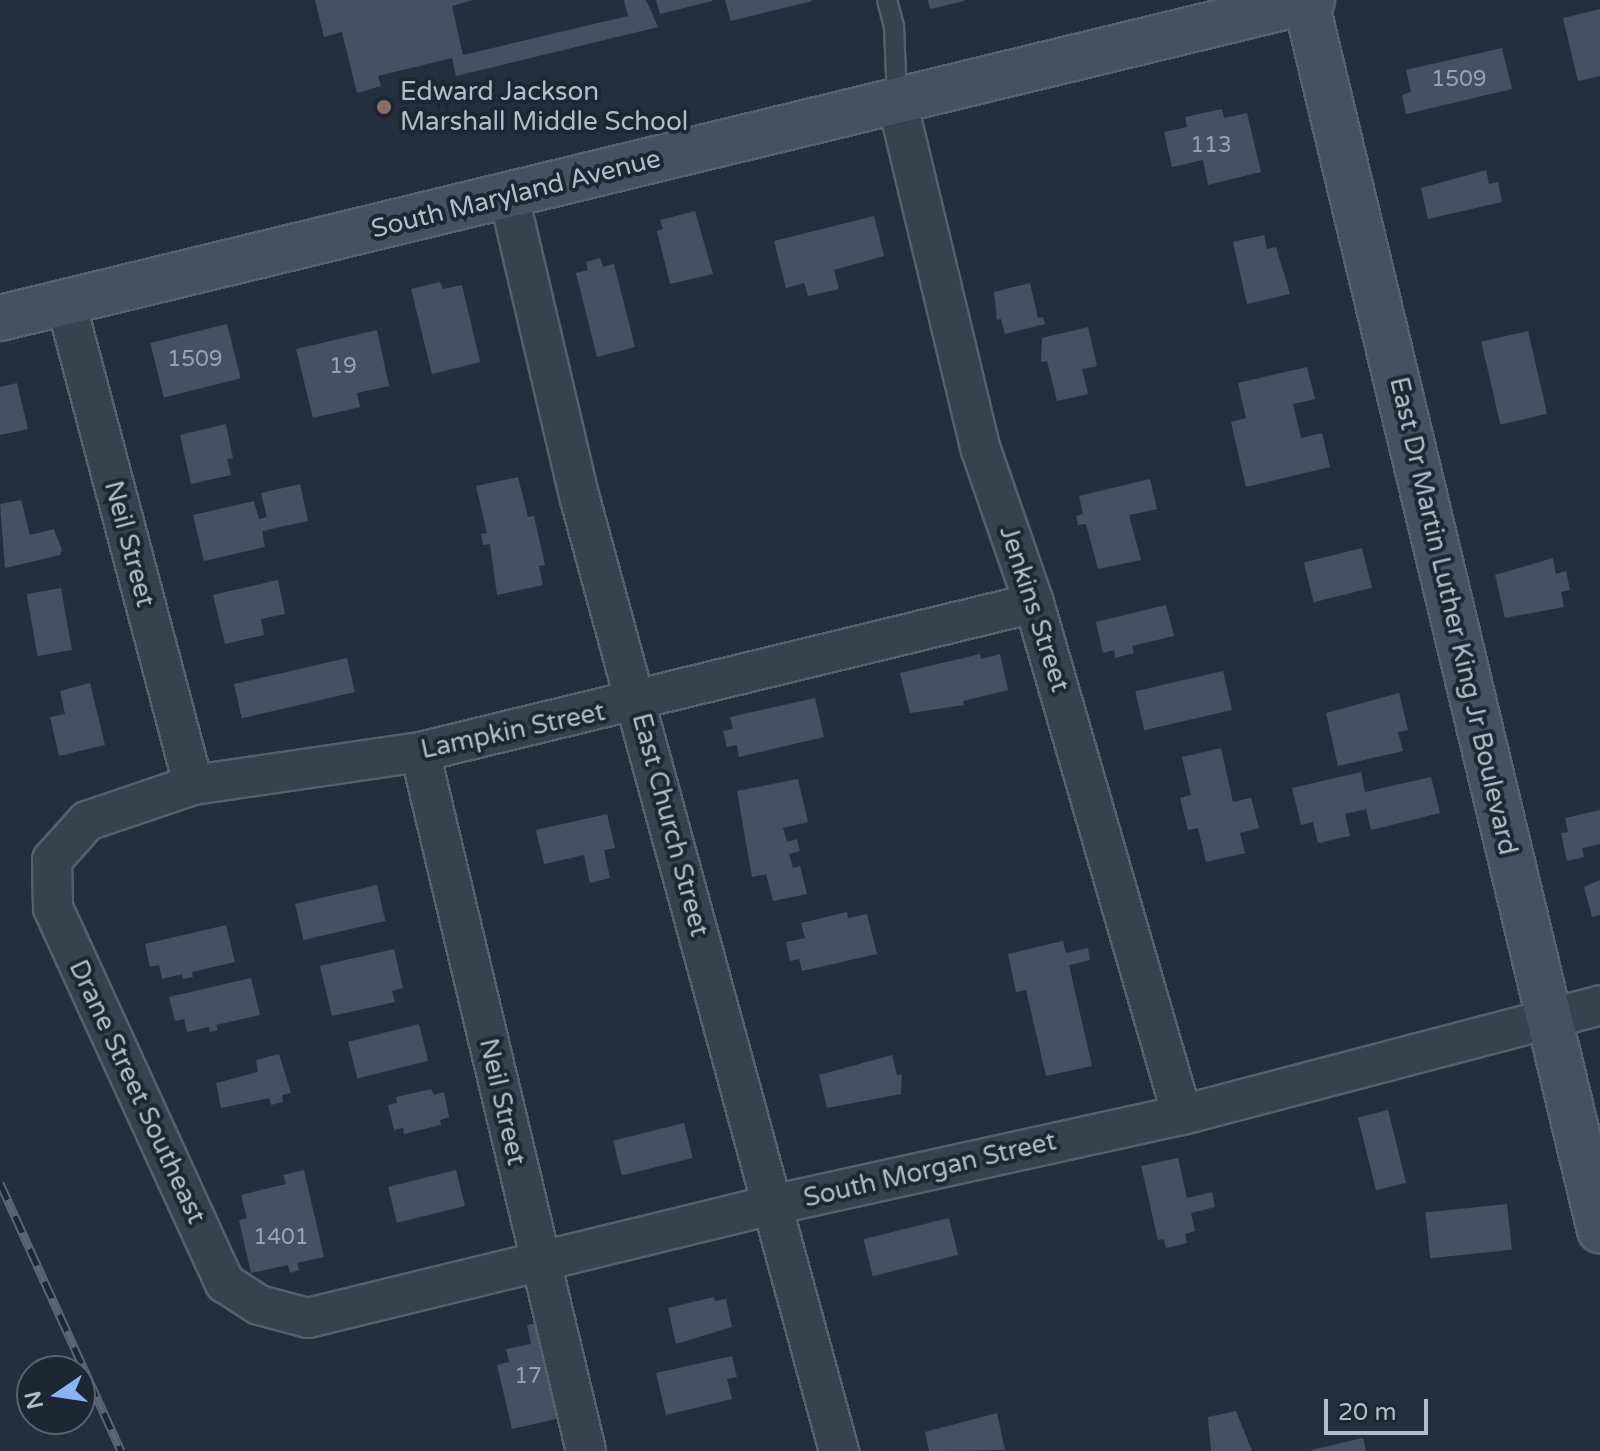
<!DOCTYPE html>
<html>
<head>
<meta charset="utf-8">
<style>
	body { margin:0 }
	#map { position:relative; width:1600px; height:1451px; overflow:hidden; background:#242f3e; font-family:"Varela Round",sans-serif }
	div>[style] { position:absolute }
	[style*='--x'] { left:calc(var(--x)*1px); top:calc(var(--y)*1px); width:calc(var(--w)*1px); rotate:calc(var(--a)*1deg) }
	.building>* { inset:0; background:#455162; transform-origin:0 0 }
	.roads { filter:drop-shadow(2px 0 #565f6c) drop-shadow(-2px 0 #565f6c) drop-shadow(0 2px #565f6c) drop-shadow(0 -2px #565f6c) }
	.lane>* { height:18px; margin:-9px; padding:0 9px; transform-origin:9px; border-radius:9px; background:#38414e }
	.street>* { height:38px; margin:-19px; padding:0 19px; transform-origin:19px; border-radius:19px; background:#38414e }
	.secondary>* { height:44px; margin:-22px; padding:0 22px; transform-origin:22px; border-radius:22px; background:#465061 }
	.rail>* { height:9px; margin-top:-4.5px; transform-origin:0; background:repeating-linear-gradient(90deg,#1d2633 0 18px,#5a6575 0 36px); box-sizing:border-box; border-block:2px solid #5a6575 }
	.dots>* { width:22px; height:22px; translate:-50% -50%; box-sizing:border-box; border:4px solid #1d2633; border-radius:50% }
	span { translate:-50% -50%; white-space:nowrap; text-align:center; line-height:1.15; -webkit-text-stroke:8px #1d2633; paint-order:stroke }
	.number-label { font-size:22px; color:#98a1af }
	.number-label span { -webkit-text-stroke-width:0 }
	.poi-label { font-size:26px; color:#b4bcc9 }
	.left { translate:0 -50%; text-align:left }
	.street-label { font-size:26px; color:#b4bcc9 }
	.north { position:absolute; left:16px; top:1355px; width:80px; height:80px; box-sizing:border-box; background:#1d2633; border:2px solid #59626f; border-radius:50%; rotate:257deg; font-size:22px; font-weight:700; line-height:32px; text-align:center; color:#b4bcc9 }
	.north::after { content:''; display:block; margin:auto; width:28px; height:36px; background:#8ab4f8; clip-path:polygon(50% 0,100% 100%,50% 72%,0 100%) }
	.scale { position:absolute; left:1324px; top:1399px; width:104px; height:36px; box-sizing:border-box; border:4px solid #b4bcc9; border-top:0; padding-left:10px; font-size:24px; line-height:28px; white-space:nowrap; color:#b4bcc9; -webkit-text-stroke:6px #1d2633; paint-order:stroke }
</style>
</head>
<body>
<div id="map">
	<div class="building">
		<div style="clip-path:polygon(315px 0,473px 0,452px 6px,463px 55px,628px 16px,624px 0,646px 0,658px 27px,456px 76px,452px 58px,378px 76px,381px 86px,357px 93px,342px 32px,324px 37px)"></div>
		<div style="clip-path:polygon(656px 0,712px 0,712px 1px,660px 14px)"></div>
		<div style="clip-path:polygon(725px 0,811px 0,812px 1px,731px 21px)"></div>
		<div style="clip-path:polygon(928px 0,964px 0,964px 1px,930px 9px)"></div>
		<div style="clip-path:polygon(1600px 9px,1600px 76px,1578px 81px,1563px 18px)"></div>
		<div style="clip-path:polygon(1502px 48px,1512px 89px,1406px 114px,1402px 95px,1411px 92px,1406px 70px)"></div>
		<div style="clip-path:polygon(1222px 109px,1224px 118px,1247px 113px,1261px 172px,1208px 185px,1203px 160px,1172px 167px,1164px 132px,1187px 127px,1185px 117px)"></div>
		<div style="clip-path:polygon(1486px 170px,1489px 184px,1498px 182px,1502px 202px,1428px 219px,1421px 188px)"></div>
		<div style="clip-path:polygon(695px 211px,713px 274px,670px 284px,657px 231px,663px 229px,660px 220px)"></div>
		<div style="clip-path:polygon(874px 216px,884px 256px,834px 270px,839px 289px,808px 296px,804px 283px,786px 288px,774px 241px)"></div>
		<div style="clip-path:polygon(1264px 235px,1267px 249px,1276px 247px,1290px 294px,1247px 304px,1233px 242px)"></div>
		<div style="clip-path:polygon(600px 258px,603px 267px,614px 264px,635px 347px,597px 357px,576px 273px,588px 270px,586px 262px)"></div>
		<div style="clip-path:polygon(440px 282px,443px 289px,462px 285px,480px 362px,432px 374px,411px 289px)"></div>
		<div style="clip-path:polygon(1030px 283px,1038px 318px,1043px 317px,1045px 324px,1005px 334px,1001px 319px,997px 320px,994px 292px)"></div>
		<div style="left:227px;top:324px;width:56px;height:79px;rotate:76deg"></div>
		<div style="clip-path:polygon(1088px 327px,1097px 366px,1082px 369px,1088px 394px,1057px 401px,1047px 361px,1041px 362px,1042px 338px)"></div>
		<div style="clip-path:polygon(377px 330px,389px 386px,357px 393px,360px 407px,313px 418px,296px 349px)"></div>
		<div style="left:1528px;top:331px;width:85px;height:48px;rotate:77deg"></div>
		<div style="clip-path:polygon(1307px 367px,1315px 399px,1293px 404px,1301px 438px,1322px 433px,1330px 467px,1246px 487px,1231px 422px,1246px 418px,1238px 383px)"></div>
		<div style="clip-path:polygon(17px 383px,28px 429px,0 435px,0 387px)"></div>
		<div style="clip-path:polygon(226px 424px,233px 458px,227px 459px,231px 475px,191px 484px,180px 435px)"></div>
		<div style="clip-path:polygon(518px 477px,528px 517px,534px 516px,545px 565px,539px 566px,543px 585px,497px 595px,490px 544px,483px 545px,481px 534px,487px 533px,476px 486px)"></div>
		<div style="clip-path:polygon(1150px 479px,1157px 509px,1129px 515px,1141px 560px,1098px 569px,1086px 524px,1078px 525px,1076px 516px,1083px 514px,1079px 496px)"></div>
		<div style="clip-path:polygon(300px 484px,308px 521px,262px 531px,265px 547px,204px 561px,193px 515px,254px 501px,259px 519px,267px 517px,261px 493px)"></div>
		<div style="clip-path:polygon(21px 500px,30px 535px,54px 529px,62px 550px,60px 555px,5px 568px,0 504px)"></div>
		<div style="left:1362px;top:548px;width:41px;height:60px;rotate:76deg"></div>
		<div style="clip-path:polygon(1553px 558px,1556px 574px,1566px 571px,1570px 590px,1561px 592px,1564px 607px,1505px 618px,1495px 575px)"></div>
		<div style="clip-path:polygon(278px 580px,285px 614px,261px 619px,264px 635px,225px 644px,213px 595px)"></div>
		<div style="left:61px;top:588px;width:63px;height:35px;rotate:80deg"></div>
		<div style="clip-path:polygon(1166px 605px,1174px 636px,1132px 646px,1134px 653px,1115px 658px,1114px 650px,1103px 653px,1096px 622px)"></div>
		<div style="clip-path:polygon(980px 654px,981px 659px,1000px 654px,1008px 690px,963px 701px,964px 705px,910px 713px,900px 673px)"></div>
		<div style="left:347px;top:658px;width:35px;height:116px;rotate:77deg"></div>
		<div style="left:1223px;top:671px;width:40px;height:90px;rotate:77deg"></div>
		<div style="clip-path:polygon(90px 683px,105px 745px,59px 756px,50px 717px,65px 714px,60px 691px)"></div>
		<div style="clip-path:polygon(1399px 693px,1408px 730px,1398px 732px,1403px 751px,1338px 766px,1326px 713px)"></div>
		<div style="clip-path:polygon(815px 698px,824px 737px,739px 757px,737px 745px,727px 747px,723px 731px,733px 729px,730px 717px)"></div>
		<div style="clip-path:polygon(1221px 748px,1233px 802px,1251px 798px,1259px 828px,1240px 833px,1245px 853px,1206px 862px,1198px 828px,1188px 830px,1180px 798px,1191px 795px,1182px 757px)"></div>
		<div style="clip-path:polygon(1361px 772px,1365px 792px,1431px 777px,1440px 813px,1371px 830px,1366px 809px,1345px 814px,1350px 836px,1318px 843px,1313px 822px,1301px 825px,1292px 788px)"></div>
		<div style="clip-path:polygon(798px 779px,808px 822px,783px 828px,787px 842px,797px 839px,800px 851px,789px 854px,793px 868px,800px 866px,807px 894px,773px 901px,766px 874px,752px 877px,737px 791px)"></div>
		<div style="clip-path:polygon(1600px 810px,1600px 844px,1582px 848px,1584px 857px,1567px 861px,1561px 833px,1568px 832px,1565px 818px)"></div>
		<div style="clip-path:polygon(607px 814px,615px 848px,604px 850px,610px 878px,590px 883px,584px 855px,544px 864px,536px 830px)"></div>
		<div style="clip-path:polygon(1600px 880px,1600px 915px,1592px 917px,1584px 887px)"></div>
		<div style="left:377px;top:885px;width:37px;height:84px;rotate:77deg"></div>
		<div style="clip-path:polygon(847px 912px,848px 918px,867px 914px,877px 954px,802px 971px,799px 959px,790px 961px,786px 942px,805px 938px,801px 923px)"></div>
		<div style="clip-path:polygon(226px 925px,235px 962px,192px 972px,193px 977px,183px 979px,182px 974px,162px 979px,159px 965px,150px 967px,145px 944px)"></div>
		<div style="clip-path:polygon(1063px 941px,1066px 953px,1088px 948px,1090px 960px,1069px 965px,1092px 1066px,1046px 1076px,1026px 990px,1016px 992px,1008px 954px)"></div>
		<div style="clip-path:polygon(394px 949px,403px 988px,392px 991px,395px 1002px,332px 1016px,320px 966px)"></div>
		<div style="clip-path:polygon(251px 978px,260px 1015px,216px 1025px,218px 1030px,210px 1032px,209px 1027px,187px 1032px,184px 1019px,175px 1021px,169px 997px)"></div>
		<div style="left:419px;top:1024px;width:38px;height:73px;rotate:76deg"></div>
		<div style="clip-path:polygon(279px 1054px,291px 1093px,282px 1095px,283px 1102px,271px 1105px,269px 1098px,221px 1108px,216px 1083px,258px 1072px,256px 1060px)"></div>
		<div style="clip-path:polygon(892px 1055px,897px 1075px,902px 1074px,901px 1094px,827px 1108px,819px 1075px)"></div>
		<div style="clip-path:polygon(431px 1089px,434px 1095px,444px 1092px,449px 1117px,440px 1120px,441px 1125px,404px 1134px,403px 1128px,394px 1130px,388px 1105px,397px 1103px,396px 1097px)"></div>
		<div style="left:1388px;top:1110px;width:75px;height:31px;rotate:76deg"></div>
		<div style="left:684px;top:1123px;width:36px;height:73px;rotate:76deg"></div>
		<div style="clip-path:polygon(1178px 1158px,1187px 1198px,1212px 1192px,1215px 1207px,1191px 1213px,1195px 1231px,1185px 1234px,1187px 1243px,1166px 1248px,1164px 1239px,1158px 1240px,1141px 1166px)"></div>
		<div style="clip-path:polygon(304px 1170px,324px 1257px,297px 1263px,299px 1270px,290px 1273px,288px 1265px,251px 1273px,239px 1220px,247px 1218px,241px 1195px,286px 1184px,283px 1175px)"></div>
		<div style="left:456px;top:1170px;width:37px;height:70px;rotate:76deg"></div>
		<div style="left:1507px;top:1204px;width:46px;height:82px;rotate:84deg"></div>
		<div style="left:949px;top:1218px;width:38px;height:88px;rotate:76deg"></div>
		<div style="clip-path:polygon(714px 1297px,715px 1301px,726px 1299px,732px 1327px,676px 1344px,668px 1308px)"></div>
		<div style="clip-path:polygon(543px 1322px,560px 1418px,512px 1429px,497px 1365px,509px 1362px,506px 1349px,531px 1344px,527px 1325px)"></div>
		<div style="clip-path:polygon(732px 1356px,737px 1377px,727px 1379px,732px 1399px,666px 1415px,656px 1373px)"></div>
		<div style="clip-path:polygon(1236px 1411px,1252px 1451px,1211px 1451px,1208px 1417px)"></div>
		<div style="clip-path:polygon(997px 1413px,1005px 1450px,929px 1451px,925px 1432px)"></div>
		<div style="clip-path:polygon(1363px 1438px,1366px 1451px,1312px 1451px,1311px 1450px)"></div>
	</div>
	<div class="roads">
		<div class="lane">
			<div style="--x:887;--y:0;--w:28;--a:75"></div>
			<div style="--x:894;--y:27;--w:73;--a:87.6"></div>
		</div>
		<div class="street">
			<div style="--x:897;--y:101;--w:359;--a:76.5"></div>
			<div style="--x:981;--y:450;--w:162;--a:70.9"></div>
			<div style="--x:1034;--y:603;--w:533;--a:73.88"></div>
			<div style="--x:509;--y:197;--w:310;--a:76.8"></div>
			<div style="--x:580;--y:499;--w:987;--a:74.78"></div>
			<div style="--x:66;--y:303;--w:498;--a:75.2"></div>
			<div style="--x:1034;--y:603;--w:632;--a:166.36"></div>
			<div style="--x:420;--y:752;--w:229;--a:171.7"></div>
			<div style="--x:193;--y:785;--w:112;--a:161.2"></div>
			<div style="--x:87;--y:821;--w:52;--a:131.9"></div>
			<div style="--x:52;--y:860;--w:48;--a:88.8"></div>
			<div style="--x:53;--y:908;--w:413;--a:65.4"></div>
			<div style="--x:225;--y:1283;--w:40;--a:32.9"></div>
			<div style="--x:259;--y:1305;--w:51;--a:14.9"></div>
			<div style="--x:308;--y:1318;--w:478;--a:-13.7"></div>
			<div style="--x:772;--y:1205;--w:420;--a:-12.4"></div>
			<div style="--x:1182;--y:1115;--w:432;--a:-14.7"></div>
			<div style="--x:420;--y:752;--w:718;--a:76.64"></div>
		</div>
		<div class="secondary">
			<div style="--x:1306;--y:2;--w:1263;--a:76.54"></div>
			<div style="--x:0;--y:318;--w:1350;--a:-13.62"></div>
		</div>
	</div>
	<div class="rail">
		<div style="--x:0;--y:1183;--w:294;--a:65.7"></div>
	</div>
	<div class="dots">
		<div style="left:384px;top:107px;background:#8d6e63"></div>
	</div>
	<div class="number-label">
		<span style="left:1459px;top:80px">1509</span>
		<span style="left:1211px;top:146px">113</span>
		<span style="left:195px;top:360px">1509</span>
		<span style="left:343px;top:367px">19</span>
		<span style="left:281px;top:1238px">1401</span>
		<span style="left:528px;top:1377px">17</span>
	</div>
	<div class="poi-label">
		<span class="left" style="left:400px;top:107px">Edward Jackson<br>Marshall Middle School</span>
	</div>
	<div class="street-label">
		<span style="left:516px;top:194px;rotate:-14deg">South Maryland Avenue</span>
		<span style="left:129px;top:544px;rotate:75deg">Neil Street</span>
		<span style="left:1034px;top:609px;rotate:72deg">Jenkins Street</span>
		<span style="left:1453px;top:616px;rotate:77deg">East Dr Martin Luther King Jr Boulevard</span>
		<span style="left:513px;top:731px;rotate:-12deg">Lampkin Street</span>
		<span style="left:670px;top:825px;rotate:75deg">East Church Street</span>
		<span style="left:137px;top:1092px;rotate:65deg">Drane Street Southeast</span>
		<span style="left:502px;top:1102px;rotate:77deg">Neil Street</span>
		<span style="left:930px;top:1170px;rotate:-13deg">South Morgan Street</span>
	</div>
	<div class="north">N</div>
	<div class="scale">20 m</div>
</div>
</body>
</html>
